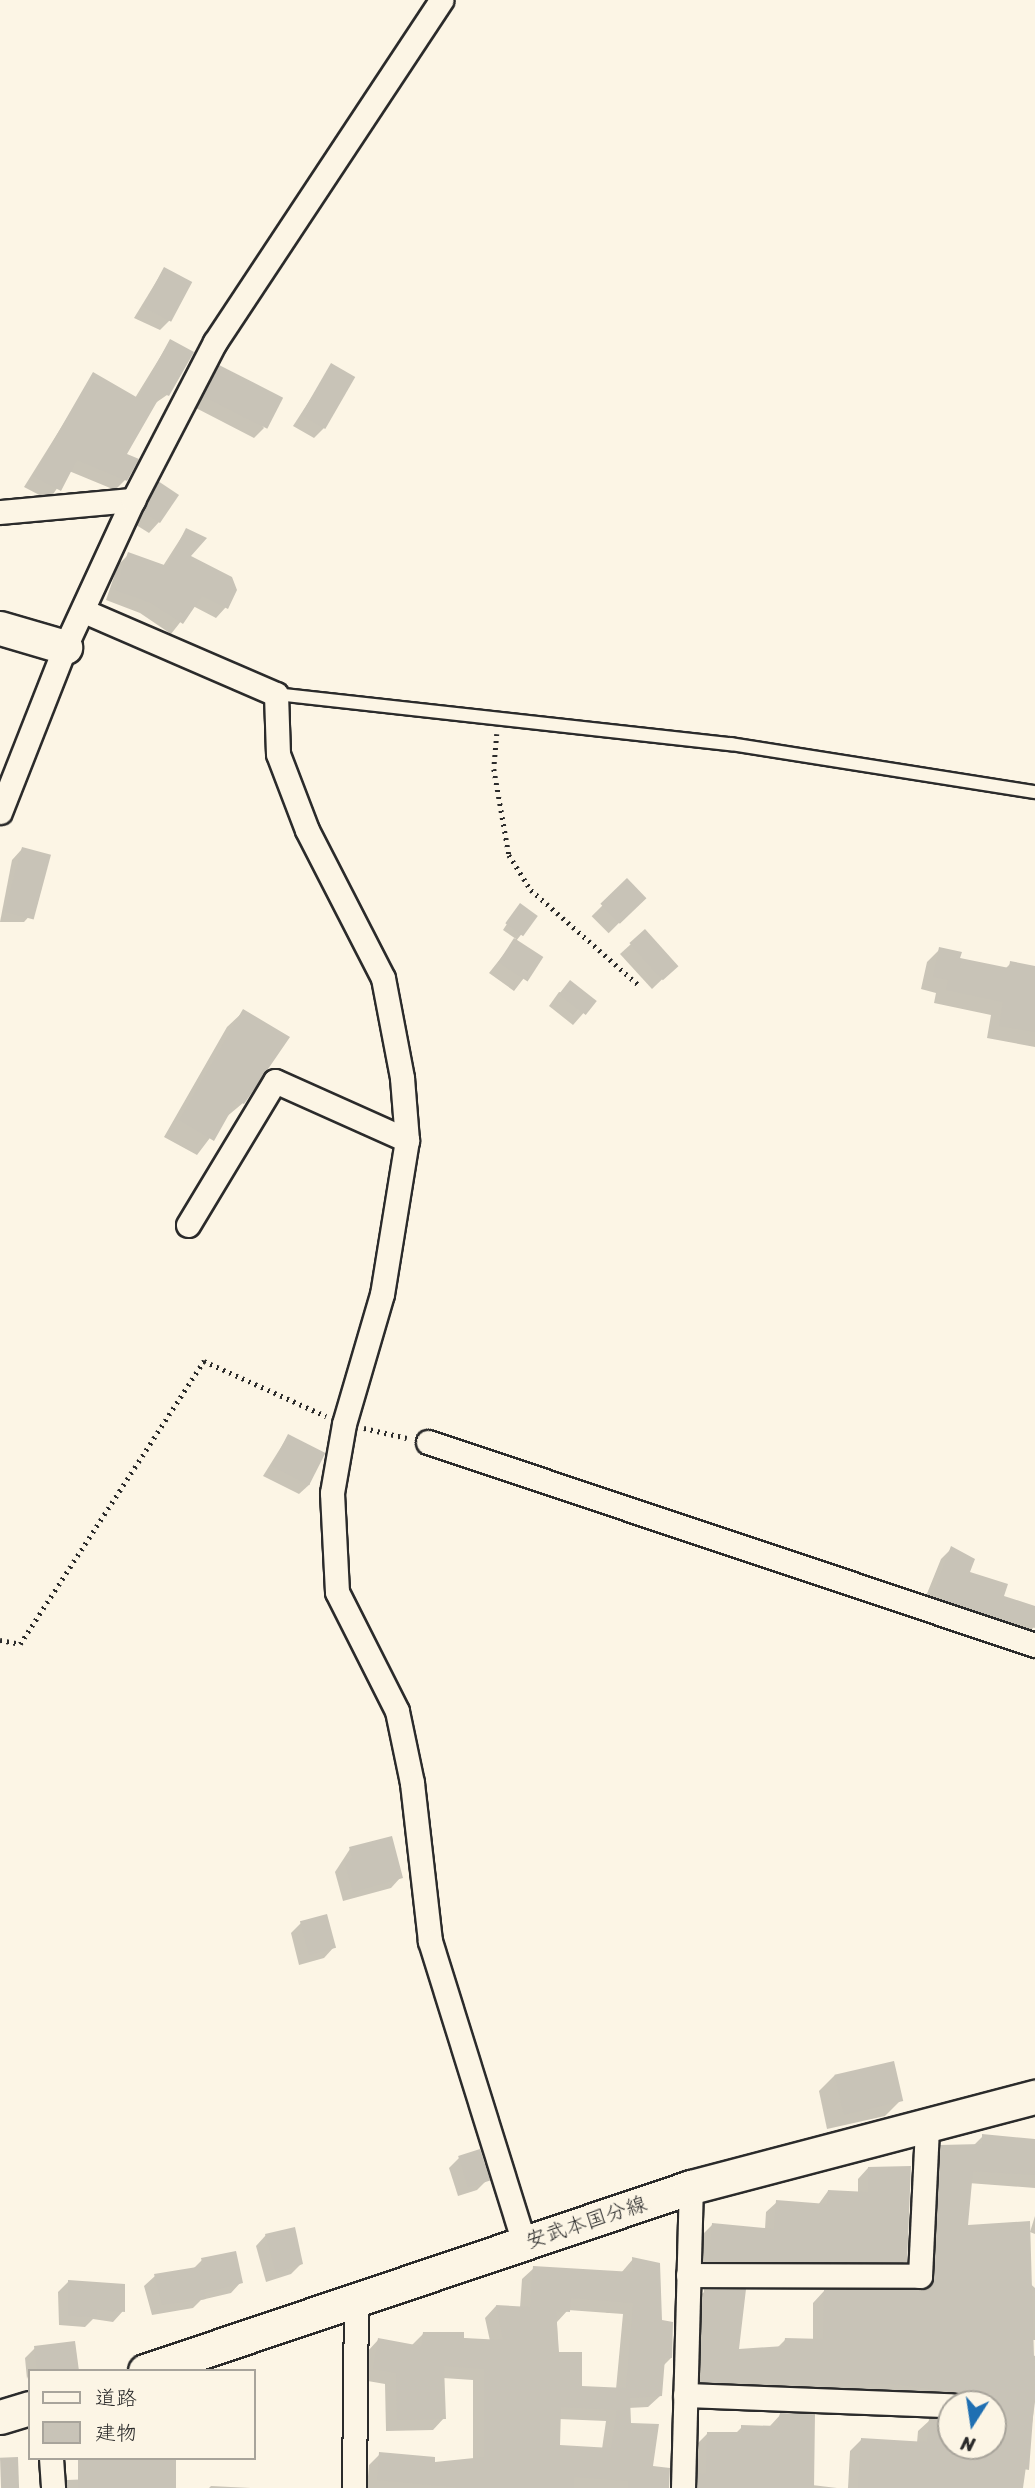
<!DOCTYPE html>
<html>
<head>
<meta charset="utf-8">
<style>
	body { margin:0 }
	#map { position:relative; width:1035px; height:2488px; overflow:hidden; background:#fcf5e5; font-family:Sriracha,"Klee One",sans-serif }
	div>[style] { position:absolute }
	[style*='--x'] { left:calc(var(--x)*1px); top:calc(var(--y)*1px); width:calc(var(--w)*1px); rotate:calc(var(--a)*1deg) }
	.shadow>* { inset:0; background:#0003; transform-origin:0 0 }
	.building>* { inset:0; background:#c8c3b7; transform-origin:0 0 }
	.path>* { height:4.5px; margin-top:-2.25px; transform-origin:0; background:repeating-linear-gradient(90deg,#2b2b2b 0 2px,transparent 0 7px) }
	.roads { filter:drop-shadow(2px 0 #2b2b2b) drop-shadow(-2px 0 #2b2b2b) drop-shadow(0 2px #2b2b2b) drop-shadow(0 -2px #2b2b2b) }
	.lane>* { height:12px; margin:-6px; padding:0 6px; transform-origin:6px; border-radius:6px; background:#fcf5e5 }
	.street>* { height:23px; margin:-11.5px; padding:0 11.5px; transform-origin:11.5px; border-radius:11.5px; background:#fcf5e5 }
	.secondary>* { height:33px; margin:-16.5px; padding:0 16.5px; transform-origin:16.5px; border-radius:16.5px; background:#fcf5e5 }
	span { translate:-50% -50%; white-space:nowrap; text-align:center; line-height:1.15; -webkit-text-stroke:6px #fcf5e5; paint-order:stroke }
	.street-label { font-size:21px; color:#2b2b2b }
	.legend { position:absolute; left:28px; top:2369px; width:228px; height:91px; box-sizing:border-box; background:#fcf5e5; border:2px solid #a8a49b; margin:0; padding:9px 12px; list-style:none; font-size:21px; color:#2b2b2b }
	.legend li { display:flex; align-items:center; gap:14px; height:35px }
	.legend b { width:35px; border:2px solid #a8a49b }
	.north { position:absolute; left:937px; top:2390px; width:70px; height:70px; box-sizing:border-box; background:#fcf5e5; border:2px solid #a8a49b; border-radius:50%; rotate:192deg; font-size:19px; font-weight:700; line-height:28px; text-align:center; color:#2b2b2b }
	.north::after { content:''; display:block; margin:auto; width:24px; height:32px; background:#1f6fb2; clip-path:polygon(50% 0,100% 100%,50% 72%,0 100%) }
</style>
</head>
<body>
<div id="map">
	<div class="shadow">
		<div style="clip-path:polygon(164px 269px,170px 320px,160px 330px,134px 318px)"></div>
		<div style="clip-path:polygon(170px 341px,167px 395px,154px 404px,125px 455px,126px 479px,115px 490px,69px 471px,49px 500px,24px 487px,94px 375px,135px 398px)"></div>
		<div style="clip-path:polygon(332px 366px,324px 428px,314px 438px,293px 426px)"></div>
		<div style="clip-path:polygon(219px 367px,264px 428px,254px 438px,194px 407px)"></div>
		<div style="clip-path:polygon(159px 484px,159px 522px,149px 533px,133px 523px)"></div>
		<div style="clip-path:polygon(186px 530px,189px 557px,226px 607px,216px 618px,193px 606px,171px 634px,140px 613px,106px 600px,118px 565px,129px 554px,163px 566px)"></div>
		<div style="clip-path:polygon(22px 849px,34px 911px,24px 922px,0 922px,12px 860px)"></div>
		<div style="left:627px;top:881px;width:24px;height:50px;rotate:45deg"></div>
		<div style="clip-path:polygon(516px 910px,536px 916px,516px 941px,540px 957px,514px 991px,489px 973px,516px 939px,503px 930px)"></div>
		<div style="clip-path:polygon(631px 944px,676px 966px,652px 989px,620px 954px)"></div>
		<div style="clip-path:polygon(940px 949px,958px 959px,1005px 969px,1011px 963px,1035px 967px,1035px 1047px,987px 1038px,991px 1015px,934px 1003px,936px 993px,921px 989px,927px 962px)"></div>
		<div style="clip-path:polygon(559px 992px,594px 1001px,573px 1025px,549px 1006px)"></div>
		<div style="clip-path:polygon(243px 1012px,243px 1103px,225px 1118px,197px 1155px,164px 1137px,227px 1027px)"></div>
		<div style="clip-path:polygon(288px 1436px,310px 1484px,299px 1494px,263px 1476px)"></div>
		<div style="clip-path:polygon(951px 1549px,968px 1573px,1002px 1597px,1035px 1608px,1034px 1627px,1023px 1638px,924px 1601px,941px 1559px)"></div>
		<div style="clip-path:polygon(350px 1849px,401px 1877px,391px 1888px,343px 1901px,335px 1872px)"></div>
		<div style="clip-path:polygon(301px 1923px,334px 1947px,324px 1958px,299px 1965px,291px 1933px)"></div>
		<div style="clip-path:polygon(835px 2075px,901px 2100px,885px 2116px,827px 2129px,819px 2091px)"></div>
		<div style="clip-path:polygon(983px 2136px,1035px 2140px,1035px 2188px,968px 2183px,966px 2226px,1035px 2288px,1035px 2340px,989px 2338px,1035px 2356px,1035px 2402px,1023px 2488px,848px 2488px,850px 2451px,861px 2440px,917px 2443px,918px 2431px,930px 2420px,951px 2419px,951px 2446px,993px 2446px,993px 2404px,690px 2392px,694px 2302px,705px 2291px,737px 2350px,777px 2348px,785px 2340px,813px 2341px,813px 2303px,824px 2291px,922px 2292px,929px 2158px,941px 2147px,973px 2146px)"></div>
		<div style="clip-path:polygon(459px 2158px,488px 2179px,477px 2190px,458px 2196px,449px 2168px)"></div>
		<div style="clip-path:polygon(868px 2168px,905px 2261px,894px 2272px,699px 2271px,702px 2235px,712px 2225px,765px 2229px,766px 2212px,777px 2202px,818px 2205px,828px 2191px,858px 2193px,858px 2179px)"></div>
		<div style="clip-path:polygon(1035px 2216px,1035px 2234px,1030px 2232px)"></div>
		<div style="clip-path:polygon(266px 2235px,301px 2264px,291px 2274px,266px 2282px,256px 2246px)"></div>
		<div style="clip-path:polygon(evenodd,633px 2259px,671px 2358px,663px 2366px,660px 2396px,648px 2407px,628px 2408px,629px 2425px,651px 2467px,669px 2488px,367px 2488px,369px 2465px,380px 2454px,433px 2464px,473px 2460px,473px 2380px,443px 2378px,444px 2418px,433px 2430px,386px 2431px,385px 2384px,362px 2380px,367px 2352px,378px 2340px,411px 2346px,423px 2334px,490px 2341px,485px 2318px,496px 2306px,520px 2308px,522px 2279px,534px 2268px,621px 2273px,633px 2259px,568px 2310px,623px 2314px,616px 2389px,580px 2387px,558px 2354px,557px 2322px,568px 2310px,633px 2259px,559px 2419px,606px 2421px,602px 2449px,558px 2446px,559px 2419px)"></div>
		<div style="clip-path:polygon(202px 2260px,241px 2282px,231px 2293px,201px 2300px,193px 2308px,152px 2315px,144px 2286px,155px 2276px,192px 2270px)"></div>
		<div style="clip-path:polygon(68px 2282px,123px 2311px,113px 2322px,93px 2319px,85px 2327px,59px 2325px,58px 2292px)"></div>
		<div style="clip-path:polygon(35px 2348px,75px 2371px,30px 2371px,27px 2379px,25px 2358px)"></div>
		<div style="clip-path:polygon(781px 2414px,812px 2485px,837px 2488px,686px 2488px,695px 2477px,696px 2445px,707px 2434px,735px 2434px,742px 2427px,770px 2426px)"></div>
		<div style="clip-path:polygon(92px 2479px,173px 2488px,59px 2488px,67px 2480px)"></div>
		<div style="clip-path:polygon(211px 2486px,251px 2488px,209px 2488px)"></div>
	</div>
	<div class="building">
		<div style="left:164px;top:267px;width:32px;height:45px;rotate:28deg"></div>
		<div style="clip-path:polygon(170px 339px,194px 352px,169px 396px,162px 393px,127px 454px,139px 459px,127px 481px,77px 460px,61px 491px,33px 476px,93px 372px,138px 398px)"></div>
		<div style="left:331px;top:363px;width:28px;height:60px;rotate:30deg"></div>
		<div style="left:219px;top:365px;width:72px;height:35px;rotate:27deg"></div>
		<div style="clip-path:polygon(158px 481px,179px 495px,160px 523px,143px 512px)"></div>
		<div style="clip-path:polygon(186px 528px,207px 538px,191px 556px,232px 577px,237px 590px,228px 609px,202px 596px,183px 624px,151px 603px,115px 590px,128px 552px,167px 566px)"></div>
		<div style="left:22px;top:847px;width:30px;height:67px;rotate:15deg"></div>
		<div style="left:627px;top:878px;width:28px;height:37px;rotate:46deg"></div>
		<div style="left:520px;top:903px;width:22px;height:25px;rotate:36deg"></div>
		<div style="left:645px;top:929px;width:50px;height:21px;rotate:48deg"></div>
		<div style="left:514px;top:938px;width:35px;height:29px;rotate:33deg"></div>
		<div style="clip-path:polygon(939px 947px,962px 952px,960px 958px,1009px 968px,1010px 961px,1035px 966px,1035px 1032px,999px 1026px,1003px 1002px,946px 990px,948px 980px,933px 977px)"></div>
		<div style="left:570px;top:980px;width:34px;height:18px;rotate:38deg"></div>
		<div style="clip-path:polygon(243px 1009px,290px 1037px,244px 1104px,237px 1100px,214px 1141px,179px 1120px)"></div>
		<div style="left:288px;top:1434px;width:42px;height:36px;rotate:27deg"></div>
		<div style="clip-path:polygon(951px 1546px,975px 1559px,970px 1572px,1008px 1584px,1004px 1596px,1035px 1606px,1035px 1628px,948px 1601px,934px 1591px)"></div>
		<div style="clip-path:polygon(392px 1836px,403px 1878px,353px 1892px,344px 1860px,352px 1858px,349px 1847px)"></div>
		<div style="left:327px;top:1914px;width:35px;height:28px;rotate:75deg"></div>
		<div style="left:894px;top:2061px;width:41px;height:61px;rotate:77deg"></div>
		<div style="clip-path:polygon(982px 2134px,1035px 2139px,1035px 2175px,973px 2171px,968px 2225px,1030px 2221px,1035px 2391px,1029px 2470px,1023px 2469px,1022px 2488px,858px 2488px,861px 2438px,927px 2442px,929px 2418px,951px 2419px,951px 2446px,993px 2446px,993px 2397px,893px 2384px,701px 2382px,704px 2289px,746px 2289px,739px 2349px,784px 2346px,785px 2338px,823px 2339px,824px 2290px,927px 2288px,934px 2277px,940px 2145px,982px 2144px)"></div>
		<div style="left:480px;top:2149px;width:33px;height:23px;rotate:72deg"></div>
		<div style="clip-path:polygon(911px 2166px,907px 2262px,709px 2261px,712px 2223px,774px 2229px,776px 2200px,827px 2204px,828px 2190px,868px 2192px,868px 2167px)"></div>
		<div style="clip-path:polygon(295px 2227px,303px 2264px,276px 2273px,265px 2234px)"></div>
		<div style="clip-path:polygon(236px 2251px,243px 2283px,204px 2293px,206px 2299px,162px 2305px,154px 2274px,203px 2266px,201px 2258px)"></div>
		<div style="clip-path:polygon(evenodd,632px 2257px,660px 2263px,662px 2320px,673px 2322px,672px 2358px,665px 2358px,662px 2396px,630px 2398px,631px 2423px,659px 2424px,653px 2466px,670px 2468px,669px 2488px,628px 2488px,628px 2481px,574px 2477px,574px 2488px,463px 2488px,377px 2480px,379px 2452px,435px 2457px,435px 2462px,484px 2457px,484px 2369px,444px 2366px,446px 2419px,397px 2420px,396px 2373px,373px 2369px,378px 2338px,421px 2346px,423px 2332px,464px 2332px,464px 2338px,503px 2340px,496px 2305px,530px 2307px,533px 2266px,633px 2272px,632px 2257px,571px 2298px,633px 2303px,626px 2388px,582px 2386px,582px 2352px,559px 2352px,556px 2311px,570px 2312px,571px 2298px,632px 2257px,561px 2407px,617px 2410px,611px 2448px,560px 2445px,561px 2407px)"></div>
		<div style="clip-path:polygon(68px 2280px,125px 2284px,125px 2312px,97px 2309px,97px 2317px,68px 2316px)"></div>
		<div style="clip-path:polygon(75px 2341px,79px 2371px,37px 2370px,34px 2346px)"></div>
		<div style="clip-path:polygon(780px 2413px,815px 2414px,814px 2488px,697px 2488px,697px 2473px,706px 2474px,707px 2432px,741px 2432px,741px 2425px,777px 2426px)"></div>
		<div style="left:18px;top:2457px;width:31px;height:18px;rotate:88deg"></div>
		<div style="left:78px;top:2458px;width:98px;height:30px"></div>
	</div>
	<div class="path">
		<div style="--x:497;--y:734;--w:35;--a:95"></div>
		<div style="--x:494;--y:769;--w:87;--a:80.1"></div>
		<div style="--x:509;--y:855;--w:41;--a:57.8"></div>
		<div style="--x:531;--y:890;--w:145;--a:41.4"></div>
		<div style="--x:364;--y:1428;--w:44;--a:13.1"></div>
		<div style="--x:0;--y:1640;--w:20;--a:11"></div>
		<div style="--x:20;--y:1644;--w:338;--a:-57"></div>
		<div style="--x:204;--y:1361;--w:134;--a:24.3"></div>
	</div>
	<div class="roads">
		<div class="lane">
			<div style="--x:276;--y:694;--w:458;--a:6.3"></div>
			<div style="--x:731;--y:744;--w:308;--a:9"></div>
		</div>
		<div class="street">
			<div style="--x:0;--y:512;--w:134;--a:-5.2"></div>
			<div style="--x:84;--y:611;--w:209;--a:23.4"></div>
			<div style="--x:276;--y:694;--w:60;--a:88.1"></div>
			<div style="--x:278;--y:754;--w:81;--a:69.1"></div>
			<div style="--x:307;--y:830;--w:166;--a:62.8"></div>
			<div style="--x:383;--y:978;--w:102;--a:79.2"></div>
			<div style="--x:402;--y:1078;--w:62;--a:85.4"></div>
			<div style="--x:407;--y:1140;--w:156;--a:99.2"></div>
			<div style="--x:382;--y:1294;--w:135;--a:106.3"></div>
			<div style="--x:344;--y:1424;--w:70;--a:99.9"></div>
			<div style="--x:332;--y:1493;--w:99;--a:87.1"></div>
			<div style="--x:337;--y:1592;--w:133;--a:63.2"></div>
			<div style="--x:397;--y:1711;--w:74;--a:78.2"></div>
			<div style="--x:412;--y:1783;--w:159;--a:83.5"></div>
			<div style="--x:430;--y:1941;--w:315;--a:72.7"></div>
			<div style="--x:0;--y:812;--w:177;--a:-68.5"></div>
			<div style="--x:65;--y:647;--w:162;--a:-65.2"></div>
			<div style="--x:133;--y:500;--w:178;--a:-62.6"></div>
			<div style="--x:215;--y:342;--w:410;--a:-56.5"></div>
			<div style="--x:188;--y:1225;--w:168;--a:-58.9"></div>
			<div style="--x:275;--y:1081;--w:145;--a:24.1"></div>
			<div style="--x:428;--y:1442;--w:640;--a:18.49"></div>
			<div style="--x:688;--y:2275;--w:232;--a:0.2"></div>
			<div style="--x:920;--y:2276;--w:147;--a:-87.3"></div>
			<div style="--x:685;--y:2395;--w:266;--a:2.2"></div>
			<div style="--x:51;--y:2458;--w:30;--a:86"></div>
			<div style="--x:354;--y:2488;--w:186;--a:-89.4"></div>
			<div style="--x:683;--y:2488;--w:301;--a:-88.5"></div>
		</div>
		<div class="secondary">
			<div style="--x:0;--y:628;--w:68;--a:16.3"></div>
			<div style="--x:145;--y:2371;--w:576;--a:-18.62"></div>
			<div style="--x:691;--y:2187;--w:356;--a:-14.7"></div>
			<div style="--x:0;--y:2417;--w:31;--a:-17"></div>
		</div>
	</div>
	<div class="street-label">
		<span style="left:586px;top:2222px;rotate:-18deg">安武本国分線</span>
	</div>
	<ul class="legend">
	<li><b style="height:9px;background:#fcf5e5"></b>道路</li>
	<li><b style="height:19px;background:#c8c3b7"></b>建物</li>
	</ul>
	<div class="north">N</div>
</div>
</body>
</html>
